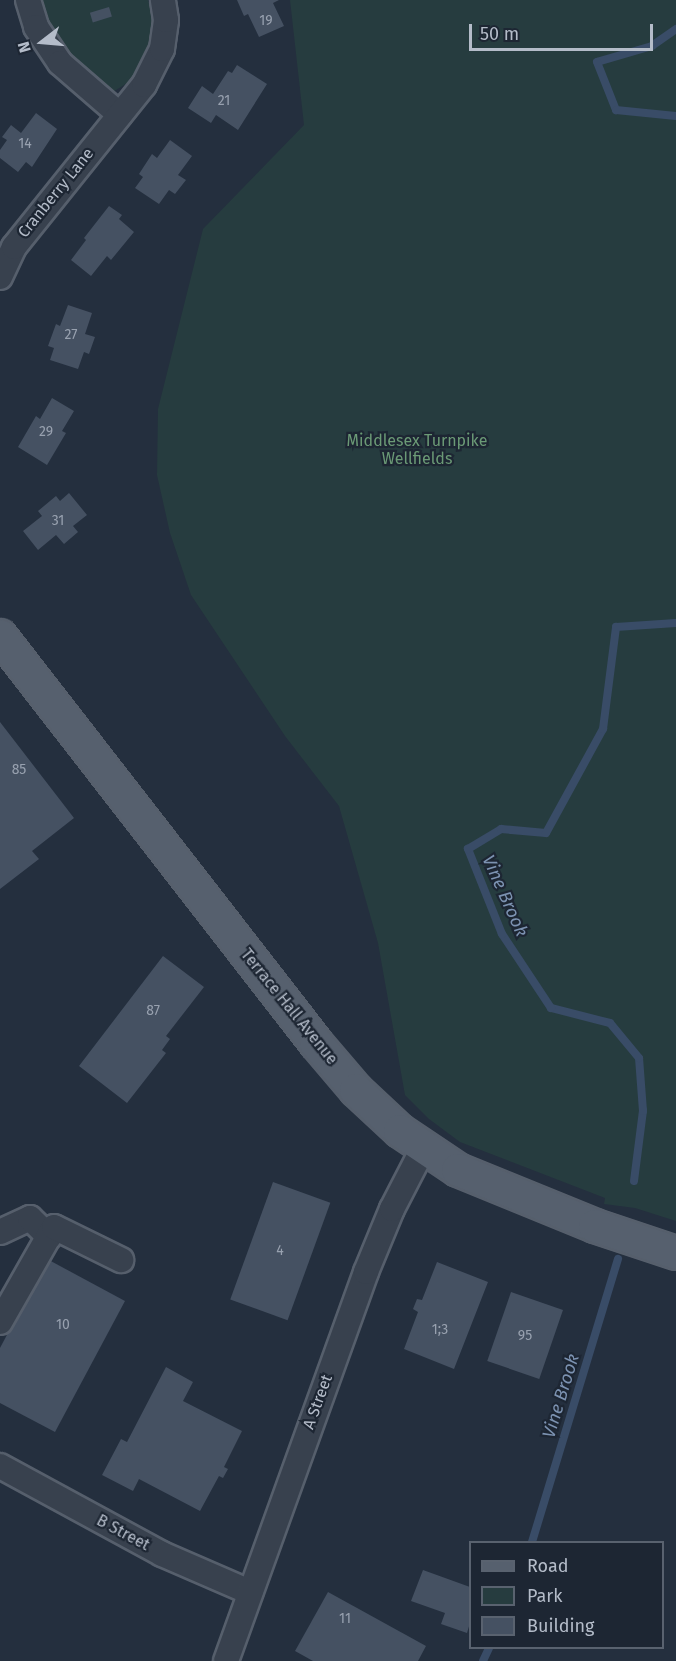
<!DOCTYPE html>
<html>
<head>
<meta charset="utf-8">
<style>
	body { margin:0 }
	#map { position:relative; width:676px; height:1661px; overflow:hidden; background:#242f3e; font-family:"Fira Sans",sans-serif }
	div>[style] { position:absolute }
	[style*='--x'] { left:calc(var(--x)*1px); top:calc(var(--y)*1px); width:calc(var(--w)*1px); rotate:calc(var(--a)*1deg) }
	.green>* { inset:0; background:#263c3f }
	.stream>* { height:8px; margin:-4px; padding:0 4px; transform-origin:4px; border-radius:4px; background:#394c67 }
	.building>* { inset:0; background:#455162; transform-origin:0 0 }
	.roads { filter:drop-shadow(2px 0 #565f6c) drop-shadow(-2px 0 #565f6c) drop-shadow(0 2px #565f6c) drop-shadow(0 -2px #565f6c) }
	.minor>* { height:24px; margin:-12px; padding:0 12px; transform-origin:12px; border-radius:12px; background:#38414e }
	.major>* { height:32px; margin:-16px; padding:0 16px; transform-origin:16px; border-radius:16px; background:#56606e }
	span { translate:-50% -50%; white-space:nowrap; text-align:center; line-height:1.15; -webkit-text-stroke:4.5px #1d2633; paint-order:stroke }
	.number-label { font-size:14px; color:#98a1af }
	.number-label span { -webkit-text-stroke-width:0 }
	.street-label { font-size:16px; color:#b4bcc9 }
	.park-label { font-size:16px; color:#6b9a76 }
	.water-label { font-size:18px; color:#7c92b1; font-style:italic }
	.legend { position:absolute; left:469px; top:1541px; width:195px; height:108px; box-sizing:border-box; background:#1d2633; border:2px solid #59626f; margin:0; padding:8px 10px; list-style:none; font-size:18px; color:#b4bcc9 }
	.legend li { display:flex; align-items:center; gap:12px; height:30px }
	.legend b { width:30px; border:2px solid #59626f }
	.north { position:absolute; left:12px; top:12px; width:60px; height:60px; -webkit-text-stroke:4px #1d2633; paint-order:stroke; rotate:254deg; font-size:16px; font-weight:700; line-height:24px; text-align:center; color:#b4bcc9 }
	.north::after { content:''; display:block; margin:auto; width:21px; height:27px; background:#b4bcc9; clip-path:polygon(50% 0,100% 100%,50% 72%,0 100%) }
	.scale { position:absolute; left:469px; top:24px; width:184px; height:27px; box-sizing:border-box; border:3px solid #b4bcc9; border-top:0; padding-left:8px; font-size:18px; line-height:21px; white-space:nowrap; color:#b4bcc9; -webkit-text-stroke:4px #1d2633; paint-order:stroke }
</style>
</head>
<body>
<div id="map">
	<div class="green">
		<div style="clip-path:polygon(37px 0,148px 0,153px 18px,148px 52px,134px 79px,111px 93px,51px 45px)"></div>
		<div style="clip-path:polygon(290px 0,676px 0,676px 1221px,635px 1208px,604px 1204px,605px 1198px,460px 1142px,429px 1119px,405px 1095px,378px 943px,339px 806px,285px 736px,191px 595px,170px 533px,157px 475px,158px 409px,203px 229px,304px 125px)"></div>
	</div>
	<div class="stream">
		<div style="--x:676;--y:29;--w:29;--a:145"></div>
		<div style="--x:652;--y:46;--w:57;--a:163.8"></div>
		<div style="--x:597;--y:62;--w:52;--a:68.4"></div>
		<div style="--x:616;--y:110;--w:60;--a:5.7"></div>
		<div style="--x:634;--y:1181;--w:71;--a:-82.7"></div>
		<div style="--x:643;--y:1111;--w:53;--a:-94.3"></div>
		<div style="--x:639;--y:1058;--w:45;--a:-129.6"></div>
		<div style="--x:610;--y:1023;--w:61;--a:-165.7"></div>
		<div style="--x:551;--y:1008;--w:89;--a:-123.5"></div>
		<div style="--x:502;--y:934;--w:92;--a:-111.8"></div>
		<div style="--x:468;--y:849;--w:39;--a:-31"></div>
		<div style="--x:501;--y:829;--w:45;--a:5.1"></div>
		<div style="--x:546;--y:833;--w:119;--a:-61.3"></div>
		<div style="--x:603;--y:729;--w:103;--a:-82.7"></div>
		<div style="--x:616;--y:627;--w:60;--a:-3.8"></div>
		<div style="--x:532;--y:1542;--w:296;--a:-73.1"></div>
		<div style="--x:483;--y:1661;--w:14;--a:-65"></div>
	</div>
	<div class="building">
		<div style="clip-path:polygon(237px 0,279px 0,273px 3px,284px 26px,259px 37px,248px 14px,244px 16px)"></div>
		<div style="left:109px;top:7px;width:10px;height:20px;rotate:73deg"></div>
		<div style="clip-path:polygon(237px 65px,267px 84px,238px 130px,216px 115px,211px 123px,188px 108px,202px 86px,213px 94px,228px 71px,232px 73px)"></div>
		<div style="clip-path:polygon(36px 113px,57px 129px,32px 167px,26px 162px,18px 172px,0 158px,0 150px,7px 140px,2px 137px,11px 125px,21px 133px)"></div>
		<div style="clip-path:polygon(170px 140px,192px 156px,178px 175px,186px 180px,175px 194px,169px 190px,159px 204px,135px 188px,143px 177px,139px 174px,152px 154px,157px 158px)"></div>
		<div style="clip-path:polygon(109px 206px,122px 215px,119px 219px,134px 232px,111px 260px,107px 256px,91px 276px,71px 260px,86px 240px,84px 238px)"></div>
		<div style="clip-path:polygon(68px 305px,92px 313px,85px 334px,95px 337px,89px 354px,84px 352px,78px 369px,50px 360px,54px 348px,48px 346px,56px 324px,60px 326px)"></div>
		<div style="clip-path:polygon(52px 398px,74px 411px,62px 431px,66px 433px,47px 465px,18px 447px,36px 416px,40px 419px)"></div>
		<div style="clip-path:polygon(69px 493px,87px 515px,73px 526px,78px 532px,64px 544px,56px 535px,38px 550px,23px 531px,42px 516px,38px 511px,56px 496px,60px 501px)"></div>
		<div style="clip-path:polygon(0 722px,74px 818px,32px 851px,39px 859px,0 889px)"></div>
		<div style="clip-path:polygon(163px 956px,204px 987px,166px 1036px,170px 1039px,162px 1050px,166px 1053px,127px 1103px,79px 1066px)"></div>
		<div style="left:273px;top:1182px;width:61px;height:125px;rotate:20deg"></div>
		<div style="clip-path:polygon(47px 1259px,125px 1301px,55px 1432px,0 1403px,0 1348px)"></div>
		<div style="clip-path:polygon(437px 1262px,488px 1282px,454px 1369px,404px 1349px,418px 1312px,413px 1309px,417px 1299px,422px 1300px)"></div>
		<div style="left:511px;top:1292px;width:55px;height:73px;rotate:19deg"></div>
		<div style="clip-path:polygon(166px 1367px,193px 1382px,183px 1401px,242px 1431px,224px 1467px,228px 1469px,223px 1478px,219px 1476px,200px 1511px,139px 1479px,133px 1491px,102px 1475px,121px 1439px,127px 1442px)"></div>
		<div style="clip-path:polygon(423px 1570px,470px 1587px,470px 1623px,467px 1633px,441px 1624px,445px 1613px,411px 1601px)"></div>
		<div style="clip-path:polygon(328px 1592px,426px 1646px,418px 1661px,313px 1661px,295px 1651px)"></div>
	</div>
	<div class="roads">
		<div class="minor">
			<div style="--x:28;--y:0;--w:28;--a:73"></div>
			<div style="--x:36;--y:27;--w:43;--a:56.3"></div>
			<div style="--x:60;--y:63;--w:79;--a:40.9"></div>
			<div style="--x:0;--y:277;--w:33;--a:-65"></div>
			<div style="--x:14;--y:247;--w:208;--a:-51.3"></div>
			<div style="--x:144;--y:85;--w:40;--a:-63.4"></div>
			<div style="--x:162;--y:49;--w:29;--a:-82"></div>
			<div style="--x:166;--y:20;--w:20;--a:-99"></div>
			<div style="--x:0;--y:1232;--w:33;--a:-25"></div>
			<div style="--x:30;--y:1218;--w:27;--a:45"></div>
			<div style="--x:0;--y:1322;--w:109;--a:-60.4"></div>
			<div style="--x:54;--y:1227;--w:75;--a:26.2"></div>
			<div style="--x:0;--y:1466;--w:184;--a:28.5"></div>
			<div style="--x:162;--y:1554;--w:96;--a:23.4"></div>
			<div style="--x:226;--y:1661;--w:413;--a:-70.2"></div>
			<div style="--x:366;--y:1272;--w:68;--a:-67.6"></div>
			<div style="--x:392;--y:1209;--w:70;--a:-62.7"></div>
		</div>
		<div class="major">
			<div style="--x:0;--y:636;--w:515;--a:52.17"></div>
			<div style="--x:316;--y:1043;--w:62;--a:49.6"></div>
			<div style="--x:356;--y:1090;--w:60;--a:43"></div>
			<div style="--x:400;--y:1131;--w:70;--a:33.9"></div>
			<div style="--x:458;--y:1170;--w:148;--a:22.2"></div>
			<div style="--x:595;--y:1226;--w:85;--a:18.4"></div>
		</div>
	</div>
	<div class="number-label">
		<span style="left:266px;top:21px">19</span>
		<span style="left:224px;top:101px">21</span>
		<span style="left:25px;top:144px">14</span>
		<span style="left:71px;top:335px">27</span>
		<span style="left:46px;top:432px">29</span>
		<span style="left:58px;top:521px">31</span>
		<span style="left:19px;top:770px">85</span>
		<span style="left:153px;top:1011px">87</span>
		<span style="left:280px;top:1251px">4</span>
		<span style="left:63px;top:1325px">10</span>
		<span style="left:440px;top:1330px">1;3</span>
		<span style="left:525px;top:1336px">95</span>
		<span style="left:345px;top:1619px">11</span>
	</div>
	<div class="street-label">
		<span style="left:56px;top:193px;rotate:-51deg">Cranberry Lane</span>
		<span style="left:289px;top:1007px;rotate:51deg">Terrace Hall Avenue</span>
		<span style="left:318px;top:1402px;rotate:-70deg">A Street</span>
		<span style="left:123px;top:1533px;rotate:28deg">B Street</span>
	</div>
	<div class="park-label">
		<span style="left:417px;top:450px">Middlesex Turnpike<br>Wellfields</span>
	</div>
	<div class="water-label">
		<span style="left:505px;top:896px;rotate:66deg">Vine Brook</span>
		<span style="left:561px;top:1396px;rotate:-73deg">Vine Brook</span>
	</div>
	<ul class="legend">
	<li><b style="height:8px;background:#56606e"></b>Road</li>
	<li><b style="height:16px;background:#263c3f"></b>Park</li>
	<li><b style="height:16px;background:#455162"></b>Building</li>
	</ul>
	<div class="north">N</div>
	<div class="scale">50 m</div>
</div>
</body>
</html>
